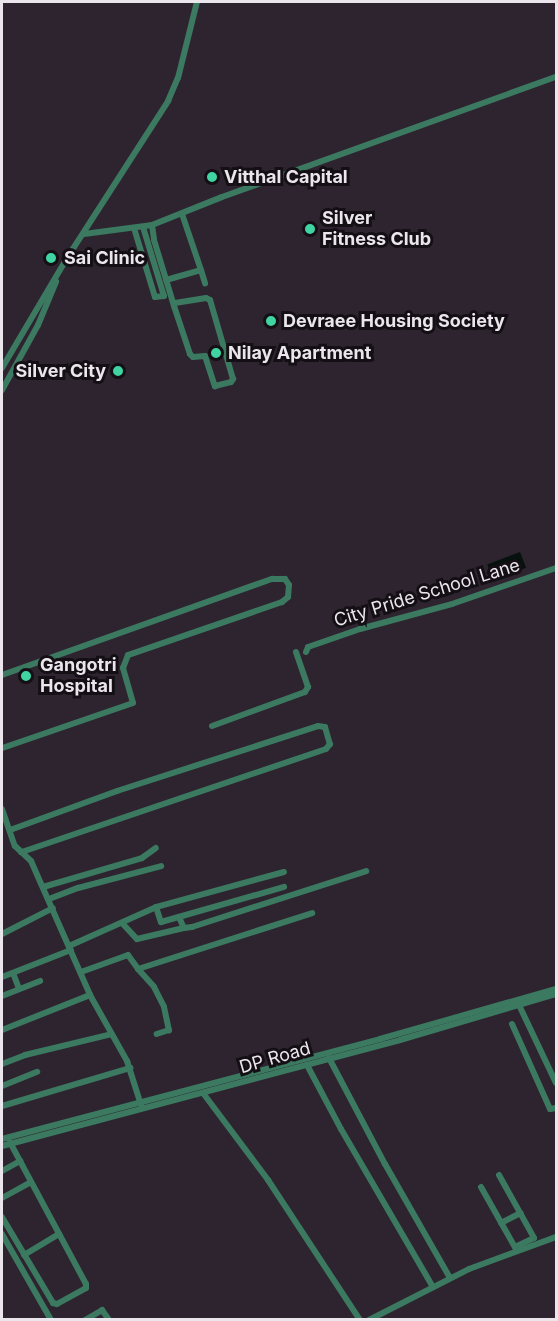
<!DOCTYPE html>
<html>
<head>
<meta charset="utf-8">
<style>
	body { margin:0 }
	#map { position:relative; width:558px; height:1321px; overflow:hidden; background:#2e242f; font-family:Inter,sans-serif }
	div>[style] { position:absolute }
	[style*='--x'] { left:calc(var(--x)*1px); top:calc(var(--y)*1px); width:calc(var(--w)*1px); rotate:calc(var(--a)*1deg) }
	.water>* { inset:0; background:#06120d; transform-origin:0 0 }
	.minor>* { height:6px; margin:-3px; padding:0 3px; transform-origin:3px; border-radius:3px; background:#3b7a61 }
	.dots>* { width:16px; height:16px; translate:-50% -50%; box-sizing:border-box; border:3px solid #130f14; border-radius:50% }
	span { translate:-50% -50%; white-space:nowrap; text-align:center; line-height:1.15; -webkit-text-stroke:6px #130f14; paint-order:stroke }
	.poi-label { font-size:18px; color:#ebe5ec; font-weight:700 }
	.left { translate:0 -50%; text-align:left }
	.right { translate:-100% -50%; text-align:right }
	.street-label { font-size:18px; color:#ebe5ec }
	.frame { position:absolute; inset:0; border:3px solid #ebe5ec; pointer-events:none }
</style>
</head>
<body>
<div id="map">
	<div class="water">
		<div style="left:520px;top:552px;width:17px;height:35px;rotate:69deg"></div>
	</div>
	<div class="minor">
		<div style="--x:152;--y:225;--w:15;--a:82"></div>
		<div style="--x:154;--y:240;--w:69;--a:73.1"></div>
		<div style="--x:174;--y:306;--w:51;--a:71.6"></div>
		<div style="--x:190;--y:354;--w:4;--a:45"></div>
		<div style="--x:193;--y:357;--w:12;--a:-5"></div>
		<div style="--x:205;--y:356;--w:32;--a:72"></div>
		<div style="--x:215;--y:386;--w:16;--a:-14"></div>
		<div style="--x:231;--y:382;--w:4;--a:-56"></div>
		<div style="--x:233;--y:379;--w:82;--a:-106.2"></div>
		<div style="--x:210;--y:300;--w:4;--a:-153"></div>
		<div style="--x:206;--y:298;--w:33;--a:171"></div>
		<div style="--x:134;--y:228;--w:72;--a:73.1"></div>
		<div style="--x:155;--y:297;--w:9;--a:-6"></div>
		<div style="--x:164;--y:296;--w:72;--a:-106.9"></div>
		<div style="--x:84;--y:234;--w:69;--a:-7.5"></div>
		<div style="--x:152;--y:225;--w:75;--a:-21.8"></div>
		<div style="--x:222;--y:197;--w:355;--a:-19.8"></div>
		<div style="--x:201;--y:270;--w:14;--a:73"></div>
		<div style="--x:166;--y:280;--w:36;--a:-16"></div>
		<div style="--x:201;--y:270;--w:59;--a:-108.7"></div>
		<div style="--x:2;--y:368;--w:128;--a:-59.4"></div>
		<div style="--x:67;--y:258;--w:187;--a:-57.2"></div>
		<div style="--x:168;--y:101;--w:25;--a:-67"></div>
		<div style="--x:178;--y:78;--w:78;--a:-76"></div>
		<div style="--x:2;--y:390;--w:74;--a:-61"></div>
		<div style="--x:38;--y:325;--w:47;--a:-67.3"></div>
		<div style="--x:306;--y:652;--w:5;--a:-68"></div>
		<div style="--x:308;--y:647;--w:55;--a:-19.1"></div>
		<div style="--x:360;--y:629;--w:95;--a:-15.2"></div>
		<div style="--x:452;--y:604;--w:110;--a:-19.1"></div>
		<div style="--x:2;--y:675;--w:287;--a:-19.6"></div>
		<div style="--x:272;--y:579;--w:13;--a:0"></div>
		<div style="--x:285;--y:579;--w:7;--a:56"></div>
		<div style="--x:289;--y:585;--w:12;--a:95"></div>
		<div style="--x:288;--y:597;--w:8;--a:140"></div>
		<div style="--x:282;--y:602;--w:163;--a:161"></div>
		<div style="--x:128;--y:655;--w:14;--a:111"></div>
		<div style="--x:123;--y:668;--w:36;--a:74"></div>
		<div style="--x:133;--y:703;--w:139;--a:161"></div>
		<div style="--x:212;--y:726;--w:99;--a:-20.1"></div>
		<div style="--x:305;--y:692;--w:6;--a:-59"></div>
		<div style="--x:308;--y:687;--w:37;--a:-109"></div>
		<div style="--x:2;--y:809;--w:39;--a:71"></div>
		<div style="--x:15;--y:846;--w:22;--a:43"></div>
		<div style="--x:31;--y:861;--w:146;--a:66.2"></div>
		<div style="--x:90;--y:995;--w:76;--a:60.7"></div>
		<div style="--x:127;--y:1061;--w:46;--a:72.3"></div>
		<div style="--x:10;--y:830;--w:114;--a:-20"></div>
		<div style="--x:117;--y:791;--w:211;--a:-17.9"></div>
		<div style="--x:318;--y:726;--w:7;--a:8"></div>
		<div style="--x:325;--y:727;--w:18;--a:74"></div>
		<div style="--x:330;--y:744;--w:6;--a:129"></div>
		<div style="--x:326;--y:749;--w:322;--a:161.3"></div>
		<div style="--x:284;--y:872;--w:133;--a:164.7"></div>
		<div style="--x:156;--y:907;--w:16;--a:72"></div>
		<div style="--x:161;--y:922;--w:128;--a:-15.9"></div>
		<div style="--x:43;--y:887;--w:103;--a:-16.3"></div>
		<div style="--x:142;--y:858;--w:17;--a:-36"></div>
		<div style="--x:49;--y:899;--w:31;--a:-21"></div>
		<div style="--x:78;--y:888;--w:86;--a:-14.8"></div>
		<div style="--x:179;--y:917;--w:12;--a:66"></div>
		<div style="--x:184;--y:928;--w:8;--a:-7"></div>
		<div style="--x:192;--y:927;--w:183;--a:-17.8"></div>
		<div style="--x:122;--y:923;--w:22;--a:47"></div>
		<div style="--x:137;--y:939;--w:48;--a:-13.2"></div>
		<div style="--x:2;--y:934;--w:57;--a:-27"></div>
		<div style="--x:69;--y:946;--w:95;--a:-24.1"></div>
		<div style="--x:138;--y:969;--w:24;--a:48"></div>
		<div style="--x:154;--y:987;--w:22;--a:63"></div>
		<div style="--x:164;--y:1007;--w:24;--a:78"></div>
		<div style="--x:169;--y:1030;--w:13;--a:162"></div>
		<div style="--x:81;--y:972;--w:50;--a:-19.9"></div>
		<div style="--x:128;--y:955;--w:17;--a:54"></div>
		<div style="--x:138;--y:969;--w:183;--a:-17.8"></div>
		<div style="--x:13;--y:973;--w:17;--a:69"></div>
		<div style="--x:2;--y:977;--w:74;--a:-21.4"></div>
		<div style="--x:2;--y:996;--w:41;--a:-21.5"></div>
		<div style="--x:519;--y:1005;--w:86;--a:64.6"></div>
		<div style="--x:512;--y:1024;--w:93;--a:65.9"></div>
		<div style="--x:550;--y:1109;--w:6;--a:-9"></div>
		<div style="--x:2;--y:1030;--w:95;--a:-21.7"></div>
		<div style="--x:329;--y:1058;--w:120;--a:62.2"></div>
		<div style="--x:385;--y:1164;--w:131;--a:60.3"></div>
		<div style="--x:2;--y:1064;--w:25;--a:-21"></div>
		<div style="--x:25;--y:1055;--w:89;--a:-13.6"></div>
		<div style="--x:307;--y:1065;--w:72;--a:62"></div>
		<div style="--x:341;--y:1129;--w:183;--a:59.8"></div>
		<div style="--x:2;--y:1086;--w:38;--a:-22"></div>
		<div style="--x:203;--y:1093;--w:109;--a:53.2"></div>
		<div style="--x:268;--y:1180;--w:168;--a:56.7"></div>
		<div style="--x:2;--y:1106;--w:134;--a:-16.5"></div>
		<div style="--x:2;--y:1139;--w:391;--a:-14.8"></div>
		<div style="--x:380;--y:1039;--w:183;--a:-15.9"></div>
		<div style="--x:2;--y:1146;--w:412;--a:-14.9"></div>
		<div style="--x:400;--y:1040;--w:163;--a:-16.4"></div>
		<div style="--x:2;--y:1171;--w:21;--a:-29"></div>
		<div style="--x:499;--y:1175;--w:72;--a:60.9"></div>
		<div style="--x:534;--y:1238;--w:21;--a:155"></div>
		<div style="--x:481;--y:1187;--w:71;--a:60.6"></div>
		<div style="--x:2;--y:1198;--w:33;--a:-29"></div>
		<div style="--x:2;--y:1217;--w:100;--a:59.3"></div>
		<div style="--x:53;--y:1303;--w:4;--a:14"></div>
		<div style="--x:57;--y:1304;--w:33;--a:-29"></div>
		<div style="--x:86;--y:1288;--w:4;--a:-90"></div>
		<div style="--x:86;--y:1284;--w:161;--a:-118.2"></div>
		<div style="--x:501;--y:1223;--w:22;--a:-27"></div>
		<div style="--x:2;--y:1234;--w:99;--a:60.3"></div>
		<div style="--x:24;--y:1255;--w:41;--a:-31"></div>
		<div style="--x:85;--y:1320;--w:20;--a:-30"></div>
		<div style="--x:102;--y:1310;--w:12;--a:55"></div>
		<div style="--x:369;--y:1320;--w:112;--a:-27"></div>
		<div style="--x:469;--y:1269;--w:93;--a:-20.2"></div>
	</div>
	<div class="dots">
		<div style="left:212px;top:177px;background:#40d4a2"></div>
		<div style="left:310px;top:229px;background:#40d4a2"></div>
		<div style="left:51px;top:258px;background:#40d4a2"></div>
		<div style="left:271px;top:321px;background:#40d4a2"></div>
		<div style="left:216px;top:353px;background:#40d4a2"></div>
		<div style="left:118px;top:371px;background:#40d4a2"></div>
		<div style="left:26px;top:676px;background:#40d4a2"></div>
	</div>
	<div class="poi-label">
		<span class="left" style="left:224px;top:177px">Vitthal Capital</span>
		<span class="left" style="left:322px;top:229px">Silver<br>Fitness Club</span>
		<span class="left" style="left:64px;top:258px">Sai Clinic</span>
		<span class="left" style="left:283px;top:321px">Devraee Housing Society</span>
		<span class="left" style="left:228px;top:353px">Nilay Apartment</span>
		<span class="right" style="left:106px;top:371px">Silver City</span>
		<span class="left" style="left:40px;top:676px">Gangotri<br>Hospital</span>
	</div>
	<div class="street-label">
		<span style="left:427px;top:593px;rotate:-17deg">City Pride School Lane</span>
		<span style="left:275px;top:1058px;rotate:-16deg">DP Road</span>
	</div>
	<div class="frame"></div>
</div>
</body>
</html>
